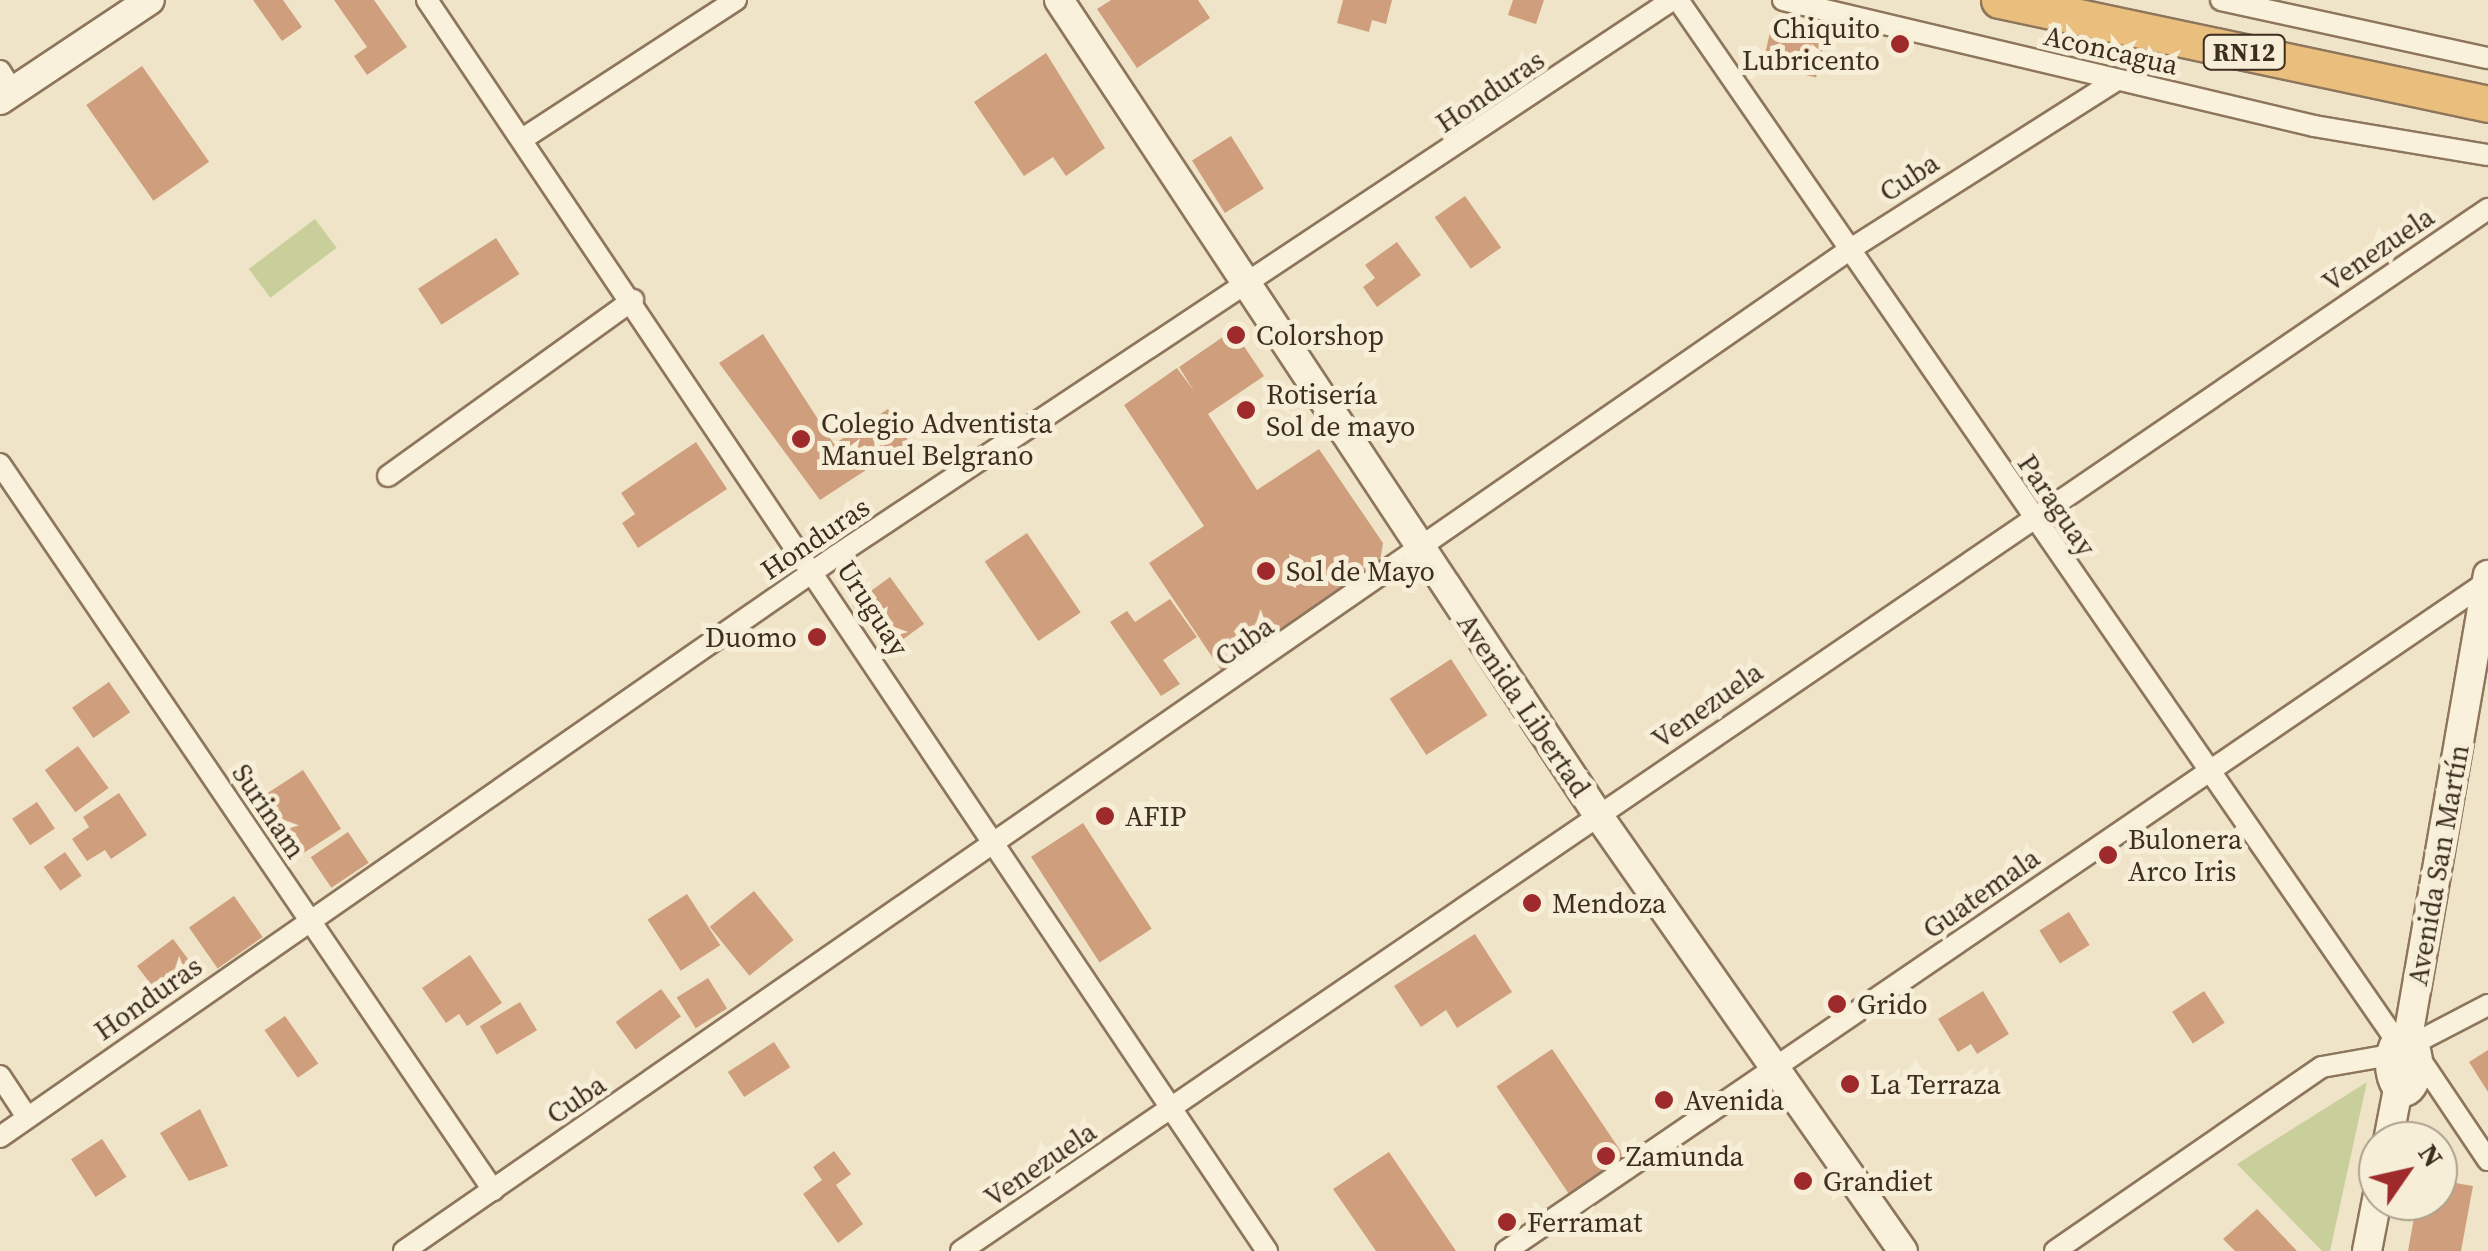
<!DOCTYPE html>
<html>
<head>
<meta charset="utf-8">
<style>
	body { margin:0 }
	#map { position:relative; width:2488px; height:1251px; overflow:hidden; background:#f0e4c8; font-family:"Source Serif 4",serif }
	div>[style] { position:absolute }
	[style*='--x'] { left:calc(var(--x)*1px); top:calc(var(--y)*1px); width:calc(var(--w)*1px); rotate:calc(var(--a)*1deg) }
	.green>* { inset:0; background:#c9cf9b; transform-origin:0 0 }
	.building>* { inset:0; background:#cf9f7d; transform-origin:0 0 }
	.roads { filter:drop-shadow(2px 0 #8d765c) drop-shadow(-2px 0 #8d765c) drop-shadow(0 2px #8d765c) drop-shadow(0 -2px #8d765c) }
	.minor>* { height:20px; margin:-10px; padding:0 10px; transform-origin:10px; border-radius:10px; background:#faf1dc }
	.secondary>* { height:28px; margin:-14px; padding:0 14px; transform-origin:14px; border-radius:14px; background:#faf1dc }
	.secondary>.ring { margin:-14px; padding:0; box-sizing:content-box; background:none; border:28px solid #faf1dc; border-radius:50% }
	.trunk>* { height:35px; margin:-17.5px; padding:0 17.5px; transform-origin:17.5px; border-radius:17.5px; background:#eabe7c }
	.dots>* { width:28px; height:28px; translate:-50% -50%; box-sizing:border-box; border:5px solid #f7eed8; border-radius:50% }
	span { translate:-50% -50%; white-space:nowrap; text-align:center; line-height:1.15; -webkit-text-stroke:10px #f7eed8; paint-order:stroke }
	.shield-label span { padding:2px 8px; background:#f7eed8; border:2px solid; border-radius:8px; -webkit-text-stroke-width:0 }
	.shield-label { font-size:25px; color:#3d2e20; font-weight:700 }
	.poi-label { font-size:28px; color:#3d2e20 }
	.right { translate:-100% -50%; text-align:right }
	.left { translate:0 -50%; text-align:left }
	.street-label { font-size:28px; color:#3d2e20 }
	.north { position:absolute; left:2358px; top:1121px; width:100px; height:100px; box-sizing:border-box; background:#f7eed8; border:2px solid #ada18e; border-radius:50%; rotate:56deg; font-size:28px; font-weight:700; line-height:40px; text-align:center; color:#3d2e20 }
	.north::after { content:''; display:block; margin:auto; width:35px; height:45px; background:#9e2a2b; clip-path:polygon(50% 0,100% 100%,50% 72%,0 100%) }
</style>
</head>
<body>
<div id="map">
	<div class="green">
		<div style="left:315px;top:219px;width:36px;height:83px;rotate:53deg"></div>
		<div style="clip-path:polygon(2367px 1082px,2330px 1251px,2322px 1251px,2237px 1164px)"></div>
	</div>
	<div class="building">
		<div style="clip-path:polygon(253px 0,283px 0,302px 27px,282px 41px)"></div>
		<div style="clip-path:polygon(334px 0,374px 0,407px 47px,367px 75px,354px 56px,367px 47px)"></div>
		<div style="clip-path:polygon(1111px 0,1198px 0,1210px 18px,1137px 68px,1097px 9px)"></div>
		<div style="clip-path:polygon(1343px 0,1392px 0,1386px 24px,1372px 20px,1369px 32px,1337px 23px)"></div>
		<div style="clip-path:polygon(1513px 0,1544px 0,1536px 24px,1508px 15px)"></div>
		<div style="left:1771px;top:28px;width:55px;height:38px;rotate:13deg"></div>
		<div style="clip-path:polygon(1046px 53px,1105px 148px,1066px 176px,1053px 157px,1024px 176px,974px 102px)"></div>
		<div style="left:142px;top:66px;width:117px;height:68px;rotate:55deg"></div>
		<div style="left:1231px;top:136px;width:62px;height:46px;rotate:58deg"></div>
		<div style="left:1465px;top:196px;width:63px;height:37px;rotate:55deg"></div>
		<div style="left:496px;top:238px;width:43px;height:93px;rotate:57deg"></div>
		<div style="clip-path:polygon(1397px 242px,1421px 275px,1377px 307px,1363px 287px,1375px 278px,1365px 265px)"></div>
		<div style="clip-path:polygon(1233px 330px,1264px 376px,1208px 414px,1257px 490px,1319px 449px,1383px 543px,1377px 579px,1227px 679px,1149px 563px,1204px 526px,1124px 405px,1177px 368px,1194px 391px,1179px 367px)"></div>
		<div style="clip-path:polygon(763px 334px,834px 444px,888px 409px,909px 442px,820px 500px,719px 363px)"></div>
		<div style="clip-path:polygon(696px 442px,727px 489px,638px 548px,622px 523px,635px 514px,621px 493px)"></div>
		<div style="left:1027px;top:533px;width:96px;height:51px;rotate:56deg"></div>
		<div style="left:890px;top:577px;width:58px;height:47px;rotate:54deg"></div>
		<div style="clip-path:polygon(1170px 599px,1197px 637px,1163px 660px,1180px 684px,1161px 696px,1110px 622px,1127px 611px,1135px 622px)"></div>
		<div style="left:1451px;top:659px;width:67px;height:73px;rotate:57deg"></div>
		<div style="left:109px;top:682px;width:37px;height:45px;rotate:55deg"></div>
		<div style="left:78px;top:746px;width:52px;height:41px;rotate:54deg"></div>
		<div style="left:303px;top:770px;width:70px;height:54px;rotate:57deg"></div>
		<div style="clip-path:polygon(119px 793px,147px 835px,111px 859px,105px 850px,87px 861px,72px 839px,89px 827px,83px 817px)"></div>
		<div style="left:37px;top:802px;width:32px;height:30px;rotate:56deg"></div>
		<div style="left:1083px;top:823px;width:126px;height:62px;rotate:57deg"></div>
		<div style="left:348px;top:832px;width:37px;height:45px;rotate:56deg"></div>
		<div style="left:65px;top:852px;width:29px;height:26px;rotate:55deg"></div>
		<div style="left:754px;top:891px;width:63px;height:57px;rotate:51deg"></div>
		<div style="left:687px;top:894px;width:61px;height:47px;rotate:57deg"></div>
		<div style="left:234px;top:896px;width:50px;height:55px;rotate:55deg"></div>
		<div style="left:2069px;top:912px;width:39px;height:35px;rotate:58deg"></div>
		<div style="clip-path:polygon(1475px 934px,1512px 992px,1457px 1028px,1446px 1010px,1421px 1027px,1394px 986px)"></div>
		<div style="left:173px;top:939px;width:45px;height:45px;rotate:53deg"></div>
		<div style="clip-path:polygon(470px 955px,502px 1003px,467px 1026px,459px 1014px,446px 1023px,422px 988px)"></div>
		<div style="left:708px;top:978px;width:36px;height:37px;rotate:58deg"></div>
		<div style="left:661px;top:989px;width:34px;height:56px;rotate:54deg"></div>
		<div style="clip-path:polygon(1983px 991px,2009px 1034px,1977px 1054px,1971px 1044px,1958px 1052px,1938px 1019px)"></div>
		<div style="left:2204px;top:991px;width:38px;height:38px;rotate:57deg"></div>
		<div style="left:520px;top:1002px;width:33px;height:47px;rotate:59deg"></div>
		<div style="left:285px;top:1016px;width:58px;height:25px;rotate:55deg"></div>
		<div style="left:774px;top:1042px;width:30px;height:55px;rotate:57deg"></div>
		<div style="left:1552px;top:1049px;width:135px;height:67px;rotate:56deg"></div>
		<div style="clip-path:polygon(2488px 1050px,2488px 1092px,2469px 1062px)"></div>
		<div style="clip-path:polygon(200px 1109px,228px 1166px,189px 1181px,160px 1133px)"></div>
		<div style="left:102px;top:1139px;width:45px;height:37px;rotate:57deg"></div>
		<div style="clip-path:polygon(834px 1151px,851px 1174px,836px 1185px,863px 1224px,838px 1243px,803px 1194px,822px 1180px,813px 1167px)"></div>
		<div style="clip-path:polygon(1389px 1152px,1456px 1251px,1376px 1251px,1333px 1189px)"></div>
		<div style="clip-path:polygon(2438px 1180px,2473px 1186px,2461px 1251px,2408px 1251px,2417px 1201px,2438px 1201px)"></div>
		<div style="clip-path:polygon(2257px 1209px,2297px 1251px,2235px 1251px,2223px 1239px)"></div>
	</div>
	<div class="roads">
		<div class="minor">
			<div style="--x:427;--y:0;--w:1507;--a:56.12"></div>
			<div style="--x:1678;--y:0;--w:1262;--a:55.39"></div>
			<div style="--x:1783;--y:0;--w:546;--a:13.35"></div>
			<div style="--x:2314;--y:126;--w:176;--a:9.5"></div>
			<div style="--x:2221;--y:0;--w:273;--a:12.3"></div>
			<div style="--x:0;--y:71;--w:25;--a:58"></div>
			<div style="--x:524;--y:138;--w:253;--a:-33.1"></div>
			<div style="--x:0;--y:464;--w:878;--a:55.82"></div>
			<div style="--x:388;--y:476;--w:302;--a:-35.7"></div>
			<div style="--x:2415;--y:1043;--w:82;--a:-27.5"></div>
			<div style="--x:2416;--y:1053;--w:129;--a:56.1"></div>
			<div style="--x:0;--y:1076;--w:49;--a:56.6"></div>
			<div style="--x:0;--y:1137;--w:1019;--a:-34.81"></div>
			<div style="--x:837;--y:555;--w:1003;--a:-33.61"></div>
			<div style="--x:404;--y:1251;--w:1758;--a:-34.71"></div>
			<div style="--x:1849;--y:250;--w:317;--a:-32.4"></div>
			<div style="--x:961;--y:1251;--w:1849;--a:-34.31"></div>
			<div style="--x:1506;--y:1251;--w:1189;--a:-34.3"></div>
			<div style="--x:2055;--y:1251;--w:324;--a:-34.6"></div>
			<div style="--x:2322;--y:1067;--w:70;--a:-9.9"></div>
		</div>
		<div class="secondary">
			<div style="--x:1059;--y:0;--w:977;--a:56.52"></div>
			<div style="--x:1598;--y:815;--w:532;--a:55.03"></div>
			<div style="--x:0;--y:100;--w:180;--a:-33.7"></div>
			<div class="ring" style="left:2390px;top:1036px;width:-2px;height:-2px"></div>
			<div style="--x:2408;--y:1037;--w:469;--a:-80.2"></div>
			<div style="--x:2388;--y:1141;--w:79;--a:-79.1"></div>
			<div style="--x:2367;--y:1251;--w:58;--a:-79.1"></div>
		</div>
		<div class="trunk">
			<div style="--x:1999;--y:0;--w:500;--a:12"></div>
		</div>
	</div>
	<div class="dots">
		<div style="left:1900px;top:44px;background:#9e2a2b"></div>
		<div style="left:1236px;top:335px;background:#9e2a2b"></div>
		<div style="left:1246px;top:410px;background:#9e2a2b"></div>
		<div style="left:801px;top:439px;background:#9e2a2b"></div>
		<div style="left:1266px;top:571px;background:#9e2a2b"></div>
		<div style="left:817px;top:637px;background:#9e2a2b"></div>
		<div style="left:1105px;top:816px;background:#9e2a2b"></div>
		<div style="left:2108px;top:855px;background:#9e2a2b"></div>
		<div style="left:1532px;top:903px;background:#9e2a2b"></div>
		<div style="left:1837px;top:1004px;background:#9e2a2b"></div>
		<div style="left:1850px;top:1084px;background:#9e2a2b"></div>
		<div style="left:1664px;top:1100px;background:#9e2a2b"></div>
		<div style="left:1606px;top:1156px;background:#9e2a2b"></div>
		<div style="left:1803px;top:1181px;background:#9e2a2b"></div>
		<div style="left:1507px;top:1222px;background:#9e2a2b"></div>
	</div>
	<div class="shield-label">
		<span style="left:2244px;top:52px">RN12</span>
	</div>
	<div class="poi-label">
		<span class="right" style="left:1880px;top:44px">Chiquito<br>Lubricento</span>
		<span class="left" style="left:1256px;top:335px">Colorshop</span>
		<span class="left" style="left:1266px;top:410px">Rotisería<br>Sol de mayo</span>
		<span class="left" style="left:821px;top:439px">Colegio Adventista<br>Manuel Belgrano</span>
		<span class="left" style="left:1286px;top:571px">Sol de Mayo</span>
		<span class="right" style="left:797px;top:637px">Duomo</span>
		<span class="left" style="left:1125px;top:816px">AFIP</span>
		<span class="left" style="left:2128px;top:855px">Bulonera<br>Arco Iris</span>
		<span class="left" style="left:1552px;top:903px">Mendoza</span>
		<span class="left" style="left:1857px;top:1004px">Grido</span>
		<span class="left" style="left:1870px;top:1084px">La Terraza</span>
		<span class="left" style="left:1684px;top:1100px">Avenida</span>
		<span class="left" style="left:1626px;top:1156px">Zamunda</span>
		<span class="left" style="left:1823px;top:1181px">Grandiet</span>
		<span class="left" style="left:1527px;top:1222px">Ferramat</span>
	</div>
	<div class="street-label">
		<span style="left:2111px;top:50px;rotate:13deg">Aconcagua</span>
		<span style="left:1490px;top:91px;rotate:-34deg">Honduras</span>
		<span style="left:1909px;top:177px;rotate:-33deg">Cuba</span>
		<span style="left:2378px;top:249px;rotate:-34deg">Venezuela</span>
		<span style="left:2057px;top:505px;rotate:56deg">Paraguay</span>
		<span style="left:815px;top:538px;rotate:-34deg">Honduras</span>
		<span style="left:873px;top:608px;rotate:57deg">Uruguay</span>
		<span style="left:1244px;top:641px;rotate:-35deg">Cuba</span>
		<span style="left:1524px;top:705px;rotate:56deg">Avenida Libertad</span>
		<span style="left:1707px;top:705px;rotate:-35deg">Venezuela</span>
		<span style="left:269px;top:811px;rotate:56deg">Surinam</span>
		<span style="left:2438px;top:865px;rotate:-80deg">Avenida San Martín</span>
		<span style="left:1981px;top:893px;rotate:-35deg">Guatemala</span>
		<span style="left:148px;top:998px;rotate:-35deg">Honduras</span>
		<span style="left:576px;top:1099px;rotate:-34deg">Cuba</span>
		<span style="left:1040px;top:1164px;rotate:-34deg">Venezuela</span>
	</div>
	<div class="north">N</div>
</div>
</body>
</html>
